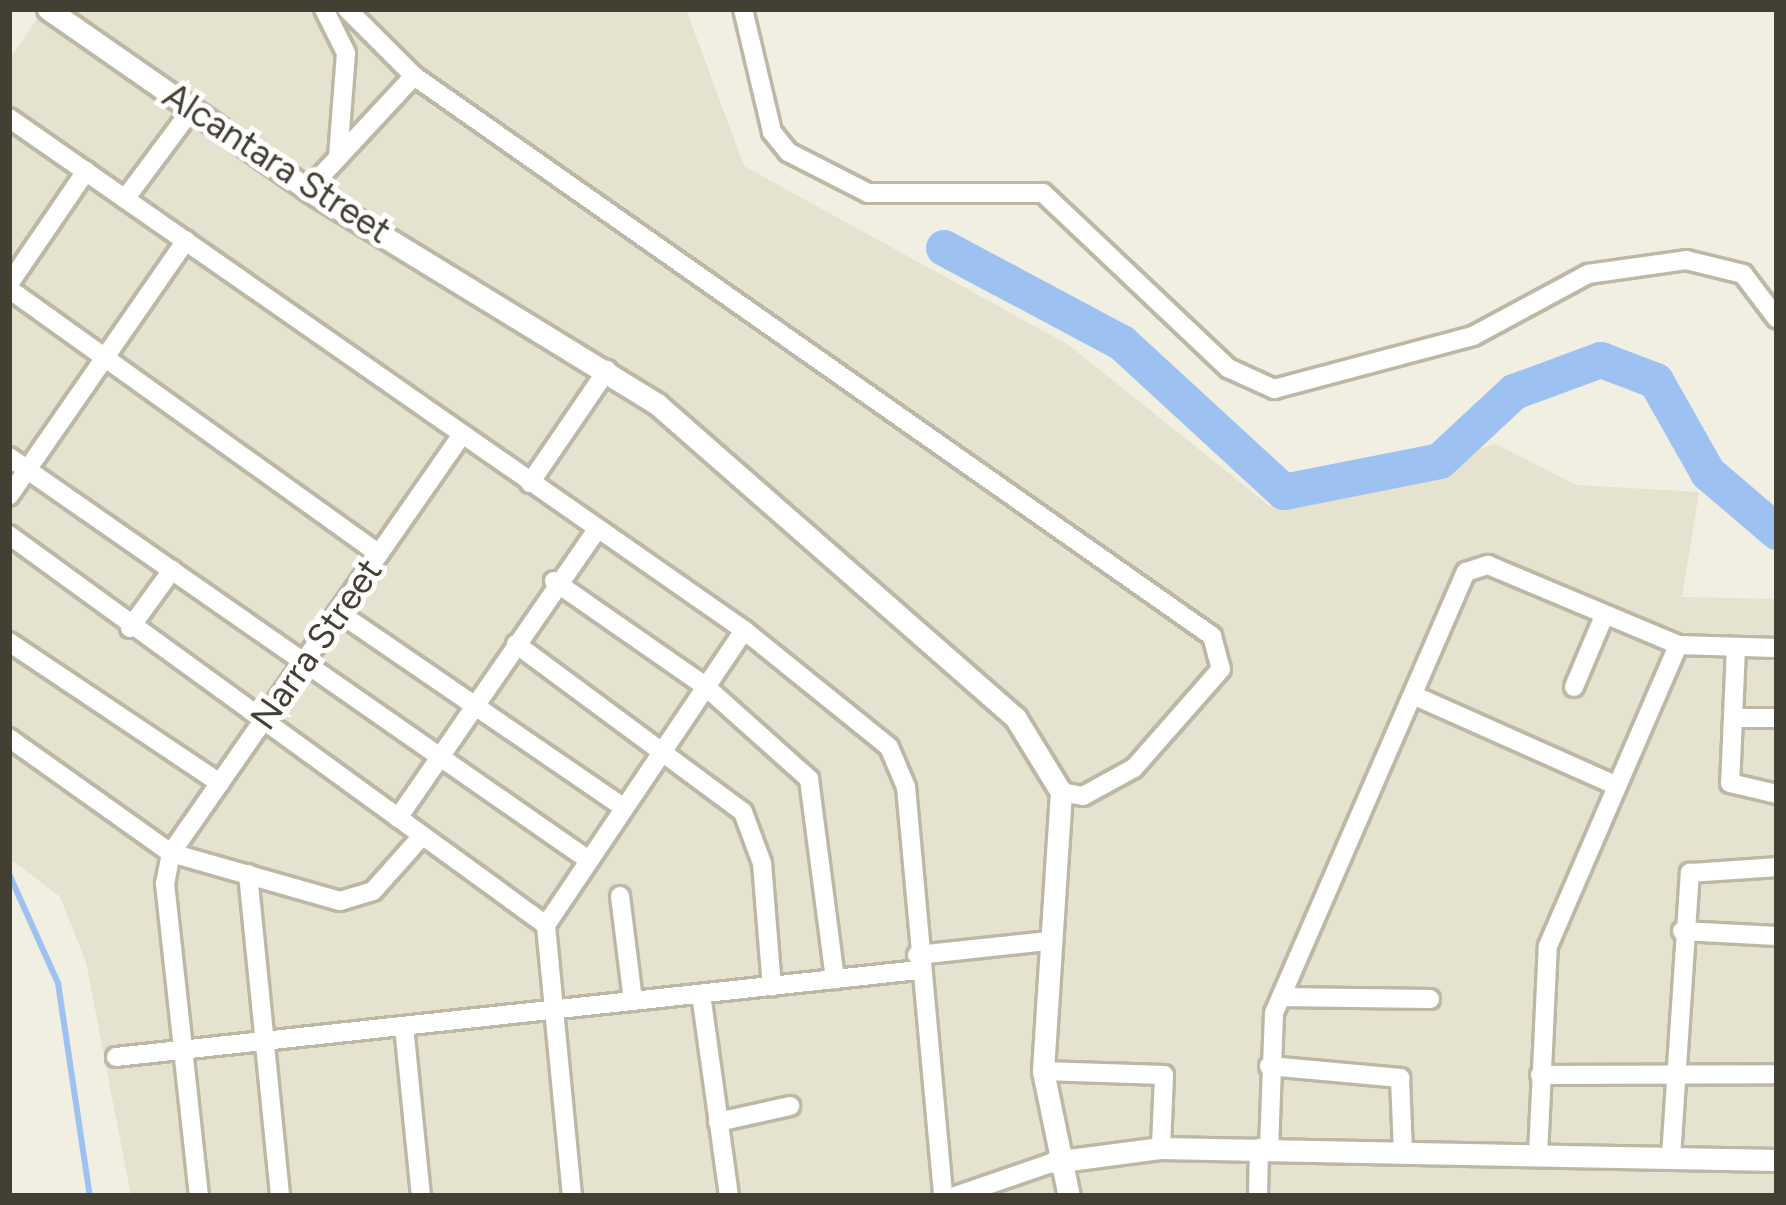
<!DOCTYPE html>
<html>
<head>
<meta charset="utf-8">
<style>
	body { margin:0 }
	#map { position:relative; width:1786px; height:1205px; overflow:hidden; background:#f1efe2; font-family:Figtree,sans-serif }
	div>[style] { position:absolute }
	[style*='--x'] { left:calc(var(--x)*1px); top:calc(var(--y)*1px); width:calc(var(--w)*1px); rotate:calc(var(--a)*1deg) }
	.residential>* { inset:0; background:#e5e2d0 }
	.stream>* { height:6px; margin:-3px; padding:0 3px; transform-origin:3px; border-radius:3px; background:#9dc1f0 }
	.river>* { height:36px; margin:-18px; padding:0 18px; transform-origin:18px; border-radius:18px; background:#9dc1f0 }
	.roads { filter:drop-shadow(3px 0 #bdb8a5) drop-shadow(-3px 0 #bdb8a5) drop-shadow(0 3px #bdb8a5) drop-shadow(0 -3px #bdb8a5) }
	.minor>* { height:18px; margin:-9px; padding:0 9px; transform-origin:9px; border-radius:9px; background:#fff }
	.tertiary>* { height:21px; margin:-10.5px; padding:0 10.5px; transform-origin:10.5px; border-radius:10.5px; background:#fff }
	span { translate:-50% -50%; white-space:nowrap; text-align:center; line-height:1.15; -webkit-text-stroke:10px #fff; paint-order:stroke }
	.street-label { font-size:36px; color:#433f33 }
	.frame { position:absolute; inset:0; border:12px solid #433f33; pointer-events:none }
</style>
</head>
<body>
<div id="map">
	<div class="residential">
		<div style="clip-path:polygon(44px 9px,686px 9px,744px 166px,1067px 344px,1271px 507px,1496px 444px,1576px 485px,1699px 492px,1682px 597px,1777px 599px,1777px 1196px,131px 1196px,86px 962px,60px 897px,9px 858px,9px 60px)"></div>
	</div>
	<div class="stream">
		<div style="--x:9;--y:874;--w:120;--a:65.8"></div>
		<div style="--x:58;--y:983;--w:215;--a:81.5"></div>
	</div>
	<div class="river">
		<div style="--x:944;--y:248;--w:202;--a:28.1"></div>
		<div style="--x:1122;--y:343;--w:220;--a:42.6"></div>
		<div style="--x:1284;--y:492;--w:159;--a:-11.2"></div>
		<div style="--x:1440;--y:461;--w:101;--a:-43"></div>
		<div style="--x:1514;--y:392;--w:93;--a:-20.2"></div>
		<div style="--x:1601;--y:360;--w:59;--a:20.9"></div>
		<div style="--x:1656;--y:381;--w:106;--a:60.5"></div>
		<div style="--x:1708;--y:473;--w:91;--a:40.5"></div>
	</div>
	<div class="roads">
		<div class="minor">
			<div style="--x:324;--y:9;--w:49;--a:63.4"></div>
			<div style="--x:346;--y:53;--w:105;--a:94.4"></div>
			<div style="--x:347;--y:9;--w:95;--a:45"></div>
			<div style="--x:414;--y:76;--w:975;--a:35.06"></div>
			<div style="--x:1212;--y:636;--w:34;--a:75"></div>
			<div style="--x:1221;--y:669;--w:132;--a:131.3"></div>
			<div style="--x:1134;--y:768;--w:58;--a:151.2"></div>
			<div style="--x:1083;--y:796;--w:22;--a:-170"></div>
			<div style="--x:743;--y:9;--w:126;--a:76.7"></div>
			<div style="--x:772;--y:132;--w:26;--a:51"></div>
			<div style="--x:788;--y:152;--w:90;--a:27.1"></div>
			<div style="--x:868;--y:193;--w:175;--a:0"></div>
			<div style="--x:1043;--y:193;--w:255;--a:43.4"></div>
			<div style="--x:1228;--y:368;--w:51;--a:24.5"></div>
			<div style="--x:1274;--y:389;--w:206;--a:-14.9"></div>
			<div style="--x:1473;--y:336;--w:131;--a:-28.3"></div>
			<div style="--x:1588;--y:274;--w:99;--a:-8.1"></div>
			<div style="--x:1686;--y:260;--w:59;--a:13.8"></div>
			<div style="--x:1743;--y:274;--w:56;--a:52.9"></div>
			<div style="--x:9;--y:118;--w:896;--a:34.86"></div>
			<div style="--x:744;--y:630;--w:186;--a:38.9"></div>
			<div style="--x:889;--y:747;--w:43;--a:67"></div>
			<div style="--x:906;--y:787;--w:411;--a:84.8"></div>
			<div style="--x:308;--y:190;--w:156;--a:-47.1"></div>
			<div style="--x:125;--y:199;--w:112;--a:-53.3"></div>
			<div style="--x:9;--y:284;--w:137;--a:-55.7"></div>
			<div style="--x:9;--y:289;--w:455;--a:35.6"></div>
			<div style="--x:9;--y:457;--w:704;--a:34.82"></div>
			<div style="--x:530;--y:483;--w:137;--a:-55.7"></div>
			<div style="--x:9;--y:496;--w:311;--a:-55.3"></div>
			<div style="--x:9;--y:535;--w:664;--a:35.99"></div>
			<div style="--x:554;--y:581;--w:184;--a:34.8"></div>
			<div style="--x:705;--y:686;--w:140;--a:41.8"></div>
			<div style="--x:809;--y:779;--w:202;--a:82.6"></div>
			<div style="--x:338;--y:612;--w:345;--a:34.4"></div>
			<div style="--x:130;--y:628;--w:72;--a:-54.1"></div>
			<div style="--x:9;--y:642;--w:254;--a:33.8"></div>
			<div style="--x:516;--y:644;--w:282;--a:36.5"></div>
			<div style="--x:743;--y:812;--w:54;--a:69.6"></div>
			<div style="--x:762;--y:863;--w:124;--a:85.4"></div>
			<div style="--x:1736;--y:648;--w:135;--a:92.5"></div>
			<div style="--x:1730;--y:783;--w:48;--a:13.2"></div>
			<div style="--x:1574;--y:687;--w:77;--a:-67.1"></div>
			<div style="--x:1415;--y:696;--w:221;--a:24"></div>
			<div style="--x:1733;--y:718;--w:44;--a:0"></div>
			<div style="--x:9;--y:738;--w:199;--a:35.4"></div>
			<div style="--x:171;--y:853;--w:31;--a:101"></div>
			<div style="--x:165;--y:883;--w:315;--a:83.8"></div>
			<div style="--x:398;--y:818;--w:351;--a:-55.4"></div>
			<div style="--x:422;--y:836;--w:74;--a:131.7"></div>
			<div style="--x:373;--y:891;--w:34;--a:163"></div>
			<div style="--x:340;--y:901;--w:176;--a:-164.1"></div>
			<div style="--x:171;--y:853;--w:508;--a:-55.18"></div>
			<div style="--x:248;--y:874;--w:324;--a:84.3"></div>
			<div style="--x:620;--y:896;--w:106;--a:82.9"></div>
			<div style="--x:1682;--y:931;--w:95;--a:3"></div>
			<div style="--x:917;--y:955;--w:133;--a:-6.1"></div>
			<div style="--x:701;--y:994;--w:204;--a:82.1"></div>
			<div style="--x:1281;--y:997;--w:149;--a:0.8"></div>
			<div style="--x:404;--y:1026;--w:171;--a:84.3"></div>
			<div style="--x:116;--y:1057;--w:807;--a:-6.19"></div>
			<div style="--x:1269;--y:1066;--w:132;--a:5.2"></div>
			<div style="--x:1400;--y:1078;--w:76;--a:87.7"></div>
			<div style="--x:1043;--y:1071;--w:121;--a:1.9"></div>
			<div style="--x:1164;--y:1075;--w:73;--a:92.4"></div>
			<div style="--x:1540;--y:1075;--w:237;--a:-0.2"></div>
			<div style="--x:718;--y:1122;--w:74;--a:-12.5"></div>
			<div style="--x:1269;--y:1149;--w:136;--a:-87.9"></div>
			<div style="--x:1274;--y:1013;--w:481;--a:-66.5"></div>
			<div style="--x:1466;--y:572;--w:23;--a:-18"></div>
			<div style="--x:1488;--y:565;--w:206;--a:22.8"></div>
			<div style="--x:1678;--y:645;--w:99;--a:1.7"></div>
			<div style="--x:1538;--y:1155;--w:209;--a:-87.3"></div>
			<div style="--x:1548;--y:946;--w:328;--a:-66.6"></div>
			<div style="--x:1671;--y:1157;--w:285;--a:-86.2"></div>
			<div style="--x:1690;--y:873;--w:87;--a:-3.9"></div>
			<div style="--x:572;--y:1196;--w:272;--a:-95.5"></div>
			<div style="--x:546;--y:925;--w:355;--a:-56.1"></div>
			<div style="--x:955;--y:1196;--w:105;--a:-19"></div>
			<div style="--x:1258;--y:1196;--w:48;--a:-88.8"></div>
		</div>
		<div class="tertiary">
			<div style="--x:48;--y:9;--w:317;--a:34.8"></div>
			<div style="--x:308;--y:190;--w:409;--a:31.5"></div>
			<div style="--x:657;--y:404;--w:476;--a:41.2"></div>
			<div style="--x:1015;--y:717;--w:88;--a:58.5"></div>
			<div style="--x:1061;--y:792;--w:280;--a:93.7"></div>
			<div style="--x:1043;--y:1071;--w:128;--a:78.3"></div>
			<div style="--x:1054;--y:1162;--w:108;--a:-7.5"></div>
			<div style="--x:1161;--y:1148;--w:616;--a:1.12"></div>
		</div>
	</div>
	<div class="street-label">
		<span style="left:277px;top:163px;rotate:33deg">Alcantara Street</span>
		<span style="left:316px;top:644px;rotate:-55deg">Narra Street</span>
	</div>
	<div class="frame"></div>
</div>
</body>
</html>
